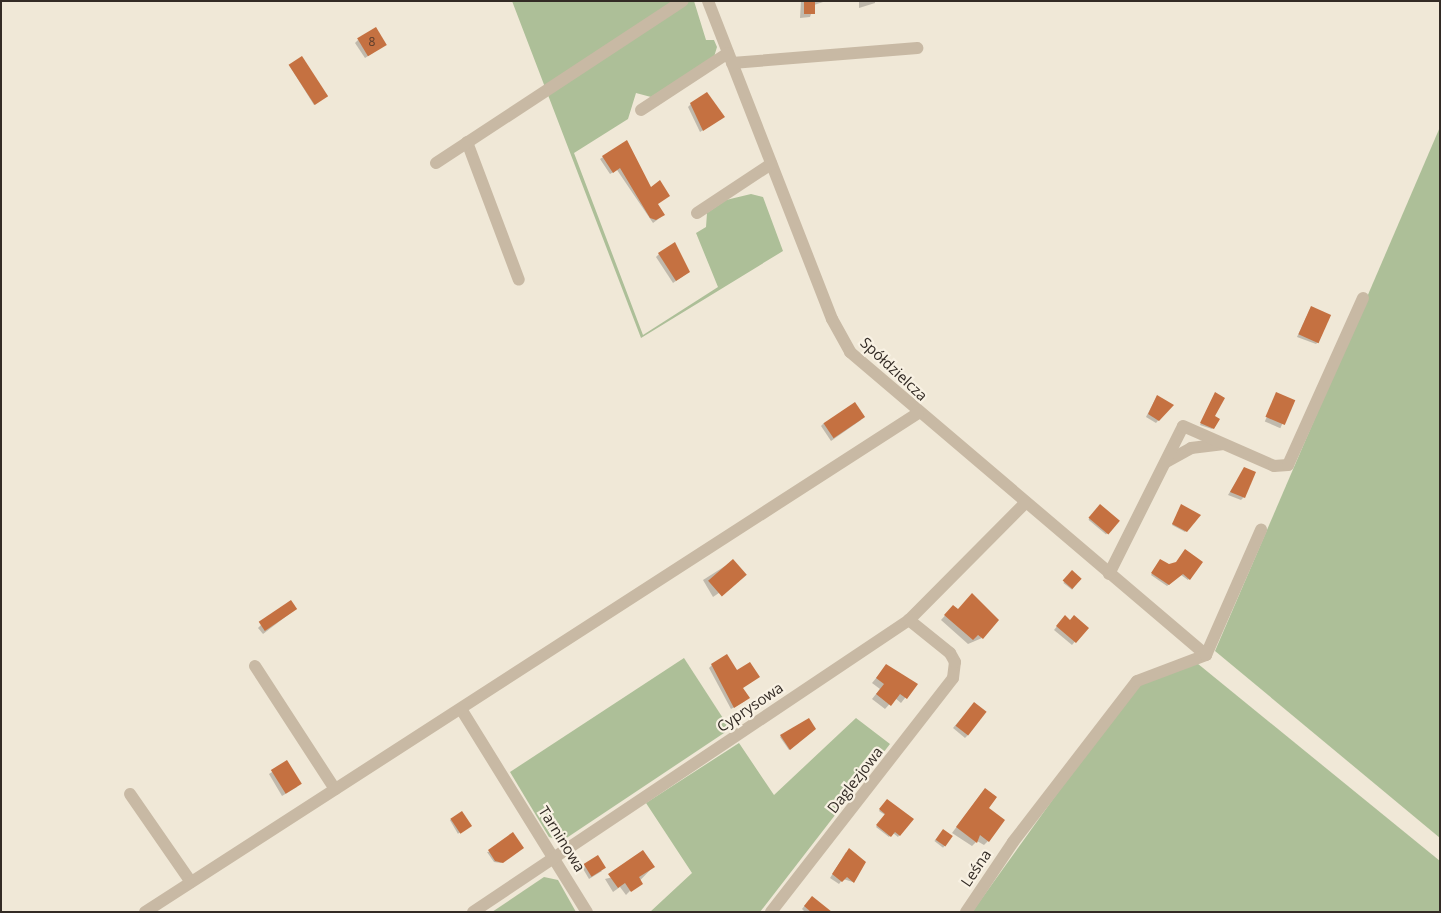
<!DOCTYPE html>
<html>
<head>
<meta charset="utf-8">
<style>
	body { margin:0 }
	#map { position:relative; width:1441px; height:913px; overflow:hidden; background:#f0e8d7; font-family:"Open Sans",sans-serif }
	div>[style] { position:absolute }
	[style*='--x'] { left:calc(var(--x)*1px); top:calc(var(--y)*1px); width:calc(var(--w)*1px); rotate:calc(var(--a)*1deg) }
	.green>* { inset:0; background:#adbf98 }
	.shadow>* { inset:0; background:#0003; transform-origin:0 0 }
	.building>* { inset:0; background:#c57141; transform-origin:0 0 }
	.minor>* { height:12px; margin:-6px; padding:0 6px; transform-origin:6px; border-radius:6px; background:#c8b9a4 }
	span { translate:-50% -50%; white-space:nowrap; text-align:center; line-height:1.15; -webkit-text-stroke:4.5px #f8f1e3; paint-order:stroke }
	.number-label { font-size:12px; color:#583c2c }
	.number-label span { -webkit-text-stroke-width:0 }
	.street-label { font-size:15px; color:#332b25 }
	.frame { position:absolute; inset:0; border:2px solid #332b25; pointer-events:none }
</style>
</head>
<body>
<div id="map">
	<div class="green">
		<div style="clip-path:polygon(512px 1px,694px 1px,706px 40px,714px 40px,717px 47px,714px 57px,651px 97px,636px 93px,628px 119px,574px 153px,643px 335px,718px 287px,696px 233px,706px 227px,707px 213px,726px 200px,751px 194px,763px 197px,783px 251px,641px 338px)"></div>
		<div style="clip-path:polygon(1440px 127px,1440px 838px,1215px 651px)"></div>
		<div style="clip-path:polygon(684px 658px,730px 729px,562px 841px,549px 837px,510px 772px)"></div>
		<div style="clip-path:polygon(1192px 659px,1440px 861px,1440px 912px,972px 912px,1137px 682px)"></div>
		<div style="clip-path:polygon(856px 718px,890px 744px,760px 912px,650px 912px,692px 873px,646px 803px,739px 743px,774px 795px)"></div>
		<div style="clip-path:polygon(544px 877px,558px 880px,576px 912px,492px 912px)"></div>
	</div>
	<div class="shadow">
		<div style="clip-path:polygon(801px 1px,826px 1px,814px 5px,810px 17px,800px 18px)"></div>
		<div style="clip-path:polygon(859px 1px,875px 1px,875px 3px,859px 8px)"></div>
		<div style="clip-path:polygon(358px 40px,382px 47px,365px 58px,355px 43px)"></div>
		<div style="clip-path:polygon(289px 65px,327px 95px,314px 105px)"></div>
		<div style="clip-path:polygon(691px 104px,721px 119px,700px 132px,688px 107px)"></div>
		<div style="clip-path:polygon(626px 142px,657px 204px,661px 217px,653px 223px,617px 170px,610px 174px,600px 159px)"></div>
		<div style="clip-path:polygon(659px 254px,689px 272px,673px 283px,656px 257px)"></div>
		<div style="clip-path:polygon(1311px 307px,1319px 341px,1316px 344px,1297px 337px)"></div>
		<div style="left:1277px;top:394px;width:17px;height:30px;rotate:24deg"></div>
		<div style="clip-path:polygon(1214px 395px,1213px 428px,1212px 429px,1200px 425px)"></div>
		<div style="clip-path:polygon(1157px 396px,1172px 405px,1156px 423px,1146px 417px)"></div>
		<div style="clip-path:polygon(861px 420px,831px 441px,821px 426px,824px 423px)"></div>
		<div style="clip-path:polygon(1244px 469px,1244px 497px,1241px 500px,1228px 495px)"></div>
		<div style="left:1100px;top:506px;width:23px;height:18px;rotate:40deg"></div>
		<div style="clip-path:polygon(1181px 507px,1199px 515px,1185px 532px,1172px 525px)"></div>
		<div style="clip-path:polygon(733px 561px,745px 575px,713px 597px,703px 580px)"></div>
		<div style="clip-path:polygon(1160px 561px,1169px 566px,1201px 562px,1188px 580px,1181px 575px,1167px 586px,1151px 575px)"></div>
		<div style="left:1072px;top:572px;width:11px;height:14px;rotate:38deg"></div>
		<div style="clip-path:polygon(293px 611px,263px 634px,258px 628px,261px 625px)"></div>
		<div style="clip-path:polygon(949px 611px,982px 638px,968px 644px,941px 620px)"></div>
		<div style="clip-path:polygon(1062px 620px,1087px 628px,1072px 645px,1054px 630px)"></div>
		<div style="clip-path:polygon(712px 665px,742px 688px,745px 701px,731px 709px,709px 668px)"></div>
		<div style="clip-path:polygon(882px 671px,916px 684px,901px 703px,895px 698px,885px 709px,872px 699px,880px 689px,872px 683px)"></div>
		<div style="clip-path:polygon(971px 707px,968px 735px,965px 738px,953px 728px)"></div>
		<div style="clip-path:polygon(815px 729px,789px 750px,780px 737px,781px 736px)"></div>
		<div style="clip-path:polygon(287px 762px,297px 787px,282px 796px,269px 774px)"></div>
		<div style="clip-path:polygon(981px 794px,987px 809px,988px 841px,984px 845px,977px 841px,972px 846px,952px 833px)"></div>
		<div style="clip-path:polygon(887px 800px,912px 820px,898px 837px,893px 833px,889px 837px,876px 827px,885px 815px,879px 811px)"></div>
		<div style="left:462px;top:813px;width:16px;height:14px;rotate:60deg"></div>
		<div style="left:943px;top:830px;width:11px;height:14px;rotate:38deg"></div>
		<div style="clip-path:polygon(523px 848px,501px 863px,494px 862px,487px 852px)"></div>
		<div style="clip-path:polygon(846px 852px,853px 882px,843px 879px,839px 884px,830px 878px)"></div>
		<div style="clip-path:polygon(584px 865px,602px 871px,589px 879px,582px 867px)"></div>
		<div style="clip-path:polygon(653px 867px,626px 895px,620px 887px,613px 892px,605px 879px)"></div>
		<div style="clip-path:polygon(809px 900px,831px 912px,805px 912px,802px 909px)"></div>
	</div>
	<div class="building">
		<div style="left:804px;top:1px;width:11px;height:13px"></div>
		<div style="left:376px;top:27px;width:21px;height:22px;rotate:59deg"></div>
		<div style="left:302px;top:56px;width:48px;height:16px;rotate:57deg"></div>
		<div style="clip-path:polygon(707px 92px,725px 117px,703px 131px,690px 103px)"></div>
		<div style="clip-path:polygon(627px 140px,651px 187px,660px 180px,670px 196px,658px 204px,665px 215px,656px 220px,650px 218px,620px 168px,613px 173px,602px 156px)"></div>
		<div style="clip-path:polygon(675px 242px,690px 272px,676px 281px,658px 253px)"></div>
		<div style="left:1311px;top:306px;width:22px;height:31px;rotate:24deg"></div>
		<div style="clip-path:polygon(1215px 392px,1225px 398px,1215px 416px,1220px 419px,1214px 429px,1200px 423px)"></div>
		<div style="left:1276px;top:392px;width:21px;height:27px;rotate:23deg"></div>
		<div style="clip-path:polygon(1157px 395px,1174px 405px,1159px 421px,1148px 414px)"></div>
		<div style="left:855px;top:402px;width:18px;height:38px;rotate:56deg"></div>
		<div style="clip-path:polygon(1244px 467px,1256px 472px,1245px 498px,1230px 492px)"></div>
		<div style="left:1100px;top:504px;width:26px;height:18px;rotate:40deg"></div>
		<div style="clip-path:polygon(1181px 504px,1201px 515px,1187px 532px,1172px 524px)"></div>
		<div style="clip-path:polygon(1185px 549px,1203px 562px,1190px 580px,1183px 574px,1169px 585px,1151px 573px,1160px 559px,1169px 564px,1176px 562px)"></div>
		<div style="left:733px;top:559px;width:21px;height:33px;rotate:49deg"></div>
		<div style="left:1072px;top:570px;width:13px;height:14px;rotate:42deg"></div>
		<div style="clip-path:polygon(972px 593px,999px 620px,983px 639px,978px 635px,973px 640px,944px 615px,953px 605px,958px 609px)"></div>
		<div style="left:291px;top:600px;width:11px;height:39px;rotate:56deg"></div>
		<div style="clip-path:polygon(1065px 615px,1070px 620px,1074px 615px,1089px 628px,1076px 643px,1056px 626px)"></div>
		<div style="clip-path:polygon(727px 654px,737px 670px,750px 662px,760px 677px,743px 688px,750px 698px,734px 708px,711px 664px)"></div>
		<div style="clip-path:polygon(886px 664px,918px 684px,907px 699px,900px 694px,891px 706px,876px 694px,884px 684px,876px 678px)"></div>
		<div style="left:974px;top:702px;width:16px;height:30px;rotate:38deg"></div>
		<div style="clip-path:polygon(809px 718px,816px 729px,790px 750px,780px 735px)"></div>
		<div style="left:287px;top:760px;width:28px;height:19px;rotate:58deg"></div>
		<div style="clip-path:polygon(985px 788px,997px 797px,989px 808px,1005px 820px,989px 842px,980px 835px,977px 843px,956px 827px)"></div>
		<div style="clip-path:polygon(887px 799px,914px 819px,900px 836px,895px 832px,891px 837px,876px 825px,885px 814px,879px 809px)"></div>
		<div style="left:462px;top:811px;width:18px;height:14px;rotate:56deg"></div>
		<div style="left:943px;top:829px;width:12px;height:13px;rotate:35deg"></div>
		<div style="clip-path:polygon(513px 832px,524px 848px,503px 863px,495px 861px,488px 850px)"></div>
		<div style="clip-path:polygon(849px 848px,866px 862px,854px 883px,847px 877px,842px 882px,832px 874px)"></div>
		<div style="clip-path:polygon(643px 850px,655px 867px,639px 877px,643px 884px,631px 892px,625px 883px,618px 888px,608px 874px)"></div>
		<div style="left:598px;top:855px;width:15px;height:17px;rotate:58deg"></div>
		<div style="clip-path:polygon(812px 896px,832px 912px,811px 912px,804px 906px)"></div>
	</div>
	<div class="minor">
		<div style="--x:708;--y:1;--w:341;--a:68.7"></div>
		<div style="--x:832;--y:319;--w:38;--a:61"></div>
		<div style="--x:850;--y:352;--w:467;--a:40.4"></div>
		<div style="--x:732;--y:63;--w:186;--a:-4.6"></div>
		<div style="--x:641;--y:110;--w:104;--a:-33.2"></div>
		<div style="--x:467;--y:142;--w:147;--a:69.4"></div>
		<div style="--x:436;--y:163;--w:295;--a:-33.3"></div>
		<div style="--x:697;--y:213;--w:89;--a:-33.5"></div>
		<div style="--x:1166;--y:462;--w:29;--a:-29"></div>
		<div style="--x:1191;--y:448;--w:31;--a:-7"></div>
		<div style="--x:1109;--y:574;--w:165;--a:-63.4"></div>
		<div style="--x:1183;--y:426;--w:99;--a:23.7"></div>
		<div style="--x:1274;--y:466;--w:14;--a:-4"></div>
		<div style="--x:1288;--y:465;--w:183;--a:-65.8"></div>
		<div style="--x:255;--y:666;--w:147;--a:57"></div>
		<div style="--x:461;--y:709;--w:239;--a:58.2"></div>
		<div style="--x:130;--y:794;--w:107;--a:55.3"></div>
		<div style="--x:145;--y:912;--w:920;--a:-32.84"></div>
		<div style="--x:473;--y:912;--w:525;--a:-33.81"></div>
		<div style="--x:909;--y:620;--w:165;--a:-45.2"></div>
		<div style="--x:771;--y:912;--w:296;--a:-52.1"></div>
		<div style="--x:953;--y:678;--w:16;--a:-83"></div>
		<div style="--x:955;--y:662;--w:10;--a:-119"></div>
		<div style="--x:950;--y:653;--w:53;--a:-141.2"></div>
		<div style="--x:966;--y:912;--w:84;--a:-56.1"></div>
		<div style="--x:1013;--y:842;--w:203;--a:-52.4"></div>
		<div style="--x:1137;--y:681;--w:74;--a:-20.6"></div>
		<div style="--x:1206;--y:655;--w:137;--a:-66.3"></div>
	</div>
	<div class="number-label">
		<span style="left:372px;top:42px">8</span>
	</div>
	<div class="street-label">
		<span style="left:894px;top:369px;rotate:43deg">Spółdzielcza</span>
		<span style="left:750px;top:707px;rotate:-34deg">Cyprysowa</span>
		<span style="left:855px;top:780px;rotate:-52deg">Daglezjowa</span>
		<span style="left:562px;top:839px;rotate:58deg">Tarninowa</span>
		<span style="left:976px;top:868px;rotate:-56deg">Leśna</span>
	</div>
	<div class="frame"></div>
</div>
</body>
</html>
